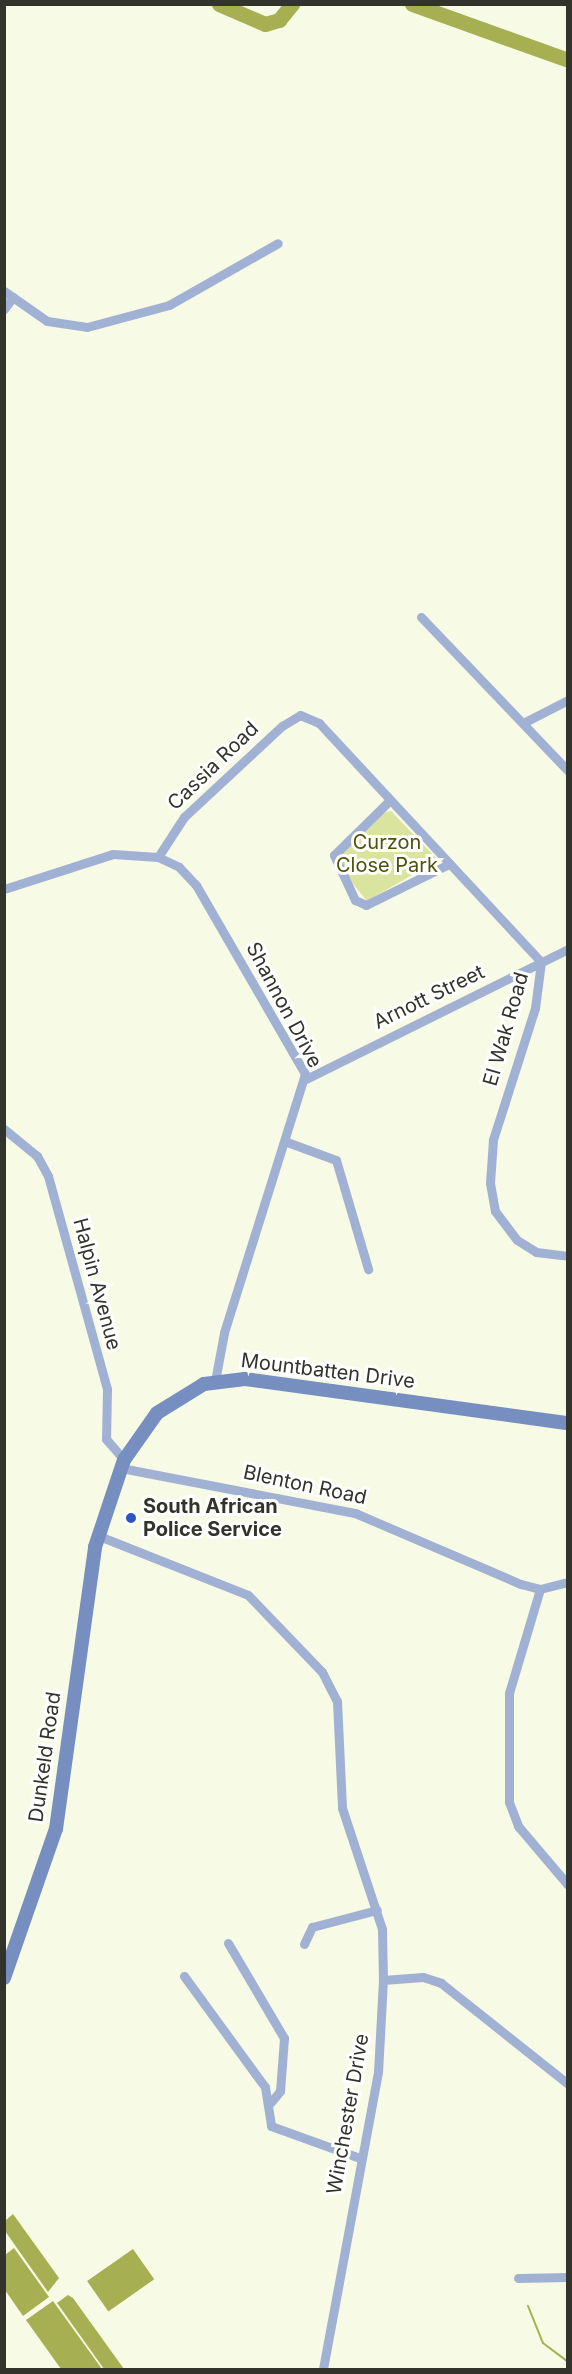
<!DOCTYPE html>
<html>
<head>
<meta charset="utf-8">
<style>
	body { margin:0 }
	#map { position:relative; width:572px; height:2374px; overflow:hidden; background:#f7fbe5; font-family:Inter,sans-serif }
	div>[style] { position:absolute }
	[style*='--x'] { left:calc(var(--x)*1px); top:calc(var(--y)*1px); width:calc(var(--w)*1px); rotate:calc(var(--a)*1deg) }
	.green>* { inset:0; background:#dae49e }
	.water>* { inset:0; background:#a6b052; transform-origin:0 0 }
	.stream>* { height:2px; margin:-1px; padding:0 1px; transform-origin:1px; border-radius:1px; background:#a6b052 }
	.river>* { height:15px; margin:-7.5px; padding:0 7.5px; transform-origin:7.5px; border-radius:7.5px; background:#a6b052 }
	.street>* { height:9px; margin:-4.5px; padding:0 4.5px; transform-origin:4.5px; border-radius:4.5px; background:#a1b1d4 }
	.secondary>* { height:14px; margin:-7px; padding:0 7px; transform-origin:7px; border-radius:7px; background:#778ec0 }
	.dots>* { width:16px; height:16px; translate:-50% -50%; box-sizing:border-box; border:3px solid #fff; border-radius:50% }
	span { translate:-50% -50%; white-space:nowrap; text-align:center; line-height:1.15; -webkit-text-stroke:6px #fff; paint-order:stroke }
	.street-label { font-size:20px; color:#32332b }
	.park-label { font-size:20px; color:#4d530b }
	.poi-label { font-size:20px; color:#32332b; font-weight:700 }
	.left { translate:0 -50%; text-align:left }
	.frame { position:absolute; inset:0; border:6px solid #32332b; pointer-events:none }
</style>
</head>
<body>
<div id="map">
	<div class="green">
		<div style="clip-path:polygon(391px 811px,438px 860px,367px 901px,336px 863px,338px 853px,381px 813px)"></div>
	</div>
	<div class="water">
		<div style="clip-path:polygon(13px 2214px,59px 2278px,48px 2292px,5px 2231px,5px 2221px)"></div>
		<div style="clip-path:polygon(14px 2248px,49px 2297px,23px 2316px,5px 2290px,5px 2255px)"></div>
		<div style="left:133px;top:2249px;width:37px;height:56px;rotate:55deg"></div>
		<div style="clip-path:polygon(68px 2295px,73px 2298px,124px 2369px,104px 2369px,57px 2303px)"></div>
		<div style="clip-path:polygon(53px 2301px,102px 2369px,61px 2369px,26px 2320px)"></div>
	</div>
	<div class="stream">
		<div style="--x:528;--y:2306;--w:40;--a:68"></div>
		<div style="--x:543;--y:2343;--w:31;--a:37"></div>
	</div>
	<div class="river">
		<div style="--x:219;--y:4;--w:50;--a:23.5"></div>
		<div style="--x:265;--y:24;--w:15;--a:-16"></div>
		<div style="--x:279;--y:20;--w:21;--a:-51"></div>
		<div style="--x:412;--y:4;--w:166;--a:19.7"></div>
	</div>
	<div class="street">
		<div style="--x:4;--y:291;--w:52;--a:34.9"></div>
		<div style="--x:47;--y:321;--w:40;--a:8.5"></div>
		<div style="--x:87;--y:327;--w:85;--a:-15"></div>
		<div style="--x:169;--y:305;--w:125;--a:-29.6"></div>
		<div style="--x:4;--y:309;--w:15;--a:-53"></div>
		<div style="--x:421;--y:617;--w:213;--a:46.3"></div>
		<div style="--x:523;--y:723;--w:51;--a:-27.1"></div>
		<div style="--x:389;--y:801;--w:77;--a:135.5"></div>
		<div style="--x:334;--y:855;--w:50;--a:65"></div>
		<div style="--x:355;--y:900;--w:12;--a:24"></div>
		<div style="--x:366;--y:905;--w:93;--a:-26.3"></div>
		<div style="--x:158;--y:857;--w:48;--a:-57"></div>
		<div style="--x:184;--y:817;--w:134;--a:-42.9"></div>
		<div style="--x:282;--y:726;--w:21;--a:-31"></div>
		<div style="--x:300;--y:715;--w:21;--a:23"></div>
		<div style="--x:319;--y:723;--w:326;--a:47.1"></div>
		<div style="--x:541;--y:962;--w:46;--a:97.4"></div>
		<div style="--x:535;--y:1008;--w:139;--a:107.7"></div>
		<div style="--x:493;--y:1140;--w:43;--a:94"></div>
		<div style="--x:490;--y:1183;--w:28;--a:80"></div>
		<div style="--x:495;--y:1211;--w:36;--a:53"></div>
		<div style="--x:517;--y:1240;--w:22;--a:32"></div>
		<div style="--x:536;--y:1252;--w:32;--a:7"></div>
		<div style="--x:4;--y:889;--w:114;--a:-17.8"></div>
		<div style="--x:113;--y:854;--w:45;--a:3.8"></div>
		<div style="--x:158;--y:857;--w:23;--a:25"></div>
		<div style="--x:179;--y:867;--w:25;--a:47"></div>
		<div style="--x:196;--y:885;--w:218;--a:60"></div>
		<div style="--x:305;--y:1074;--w:271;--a:107.4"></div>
		<div style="--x:224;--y:1333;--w:49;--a:100.6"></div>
		<div style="--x:306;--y:1079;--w:292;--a:-26.4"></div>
		<div style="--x:4;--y:1129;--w:43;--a:39.3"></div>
		<div style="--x:37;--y:1156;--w:23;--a:61"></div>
		<div style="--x:48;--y:1176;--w:221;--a:74.5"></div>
		<div style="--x:107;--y:1389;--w:50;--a:91.1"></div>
		<div style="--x:106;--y:1439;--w:28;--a:49"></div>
		<div style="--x:287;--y:1142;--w:52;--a:20.2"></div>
		<div style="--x:336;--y:1160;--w:114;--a:73.6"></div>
		<div style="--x:121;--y:1468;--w:238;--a:10.9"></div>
		<div style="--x:355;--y:1513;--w:181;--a:23.2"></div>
		<div style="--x:521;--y:1584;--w:20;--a:15"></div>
		<div style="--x:540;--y:1589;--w:29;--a:-14"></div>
		<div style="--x:99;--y:1536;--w:160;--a:21.6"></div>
		<div style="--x:248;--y:1595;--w:107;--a:46.1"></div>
		<div style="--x:322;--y:1672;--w:33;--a:63"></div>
		<div style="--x:337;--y:1701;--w:107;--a:87.3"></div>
		<div style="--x:342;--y:1808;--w:127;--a:71.7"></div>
		<div style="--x:382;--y:1929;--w:51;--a:88.9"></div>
		<div style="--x:383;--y:1980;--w:92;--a:93.1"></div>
		<div style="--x:378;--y:2072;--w:303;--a:100.5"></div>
		<div style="--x:540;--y:1589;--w:109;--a:106.6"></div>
		<div style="--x:509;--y:1693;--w:109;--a:90"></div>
		<div style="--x:509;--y:1802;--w:26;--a:69"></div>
		<div style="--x:518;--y:1826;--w:77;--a:49.7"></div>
		<div style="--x:228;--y:1943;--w:110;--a:59.5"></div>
		<div style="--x:284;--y:2038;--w:53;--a:94.3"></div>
		<div style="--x:280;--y:2091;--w:14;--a:129"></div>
		<div style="--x:304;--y:1944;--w:19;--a:-65"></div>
		<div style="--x:312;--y:1927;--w:67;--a:-14.7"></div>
		<div style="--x:184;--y:1976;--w:137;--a:53.9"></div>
		<div style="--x:265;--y:2087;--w:39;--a:81"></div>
		<div style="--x:271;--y:2126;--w:95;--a:19.8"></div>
		<div style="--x:383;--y:1980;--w:40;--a:-4.3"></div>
		<div style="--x:423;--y:1977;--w:19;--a:18"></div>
		<div style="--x:441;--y:1983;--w:162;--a:38.5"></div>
		<div style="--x:518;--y:2278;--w:50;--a:-1.1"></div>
	</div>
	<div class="secondary">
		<div style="--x:4;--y:1978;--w:158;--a:-70.8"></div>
		<div style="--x:56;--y:1829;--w:285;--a:-82.1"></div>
		<div style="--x:95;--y:1547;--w:92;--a:-71.6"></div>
		<div style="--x:124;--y:1460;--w:57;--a:-54.9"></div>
		<div style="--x:157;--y:1413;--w:55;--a:-31.7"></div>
		<div style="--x:204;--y:1384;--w:41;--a:-7"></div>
		<div style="--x:245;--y:1379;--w:326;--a:7.8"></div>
	</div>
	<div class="dots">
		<div style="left:131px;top:1518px;background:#2e54c4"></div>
	</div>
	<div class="street-label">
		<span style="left:213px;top:766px;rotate:-44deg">Cassia Road</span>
		<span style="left:429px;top:997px;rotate:-26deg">Arnott Street</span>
		<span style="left:284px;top:1005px;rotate:62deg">Shannon Drive</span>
		<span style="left:506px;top:1029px;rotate:-74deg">El Wak Road</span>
		<span style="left:97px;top:1284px;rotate:75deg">Halpin Avenue</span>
		<span style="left:328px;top:1371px;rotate:7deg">Mountbatten Drive</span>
		<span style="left:305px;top:1485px;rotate:12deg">Blenton Road</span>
		<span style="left:45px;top:1757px;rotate:-82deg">Dunkeld Road</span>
		<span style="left:348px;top:2114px;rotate:-80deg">Winchester Drive</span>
	</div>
	<div class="park-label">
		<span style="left:387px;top:854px">Curzon<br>Close Park</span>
	</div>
	<div class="poi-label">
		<span class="left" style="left:143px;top:1518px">South African<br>Police Service</span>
	</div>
	<div class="frame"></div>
</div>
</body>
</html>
